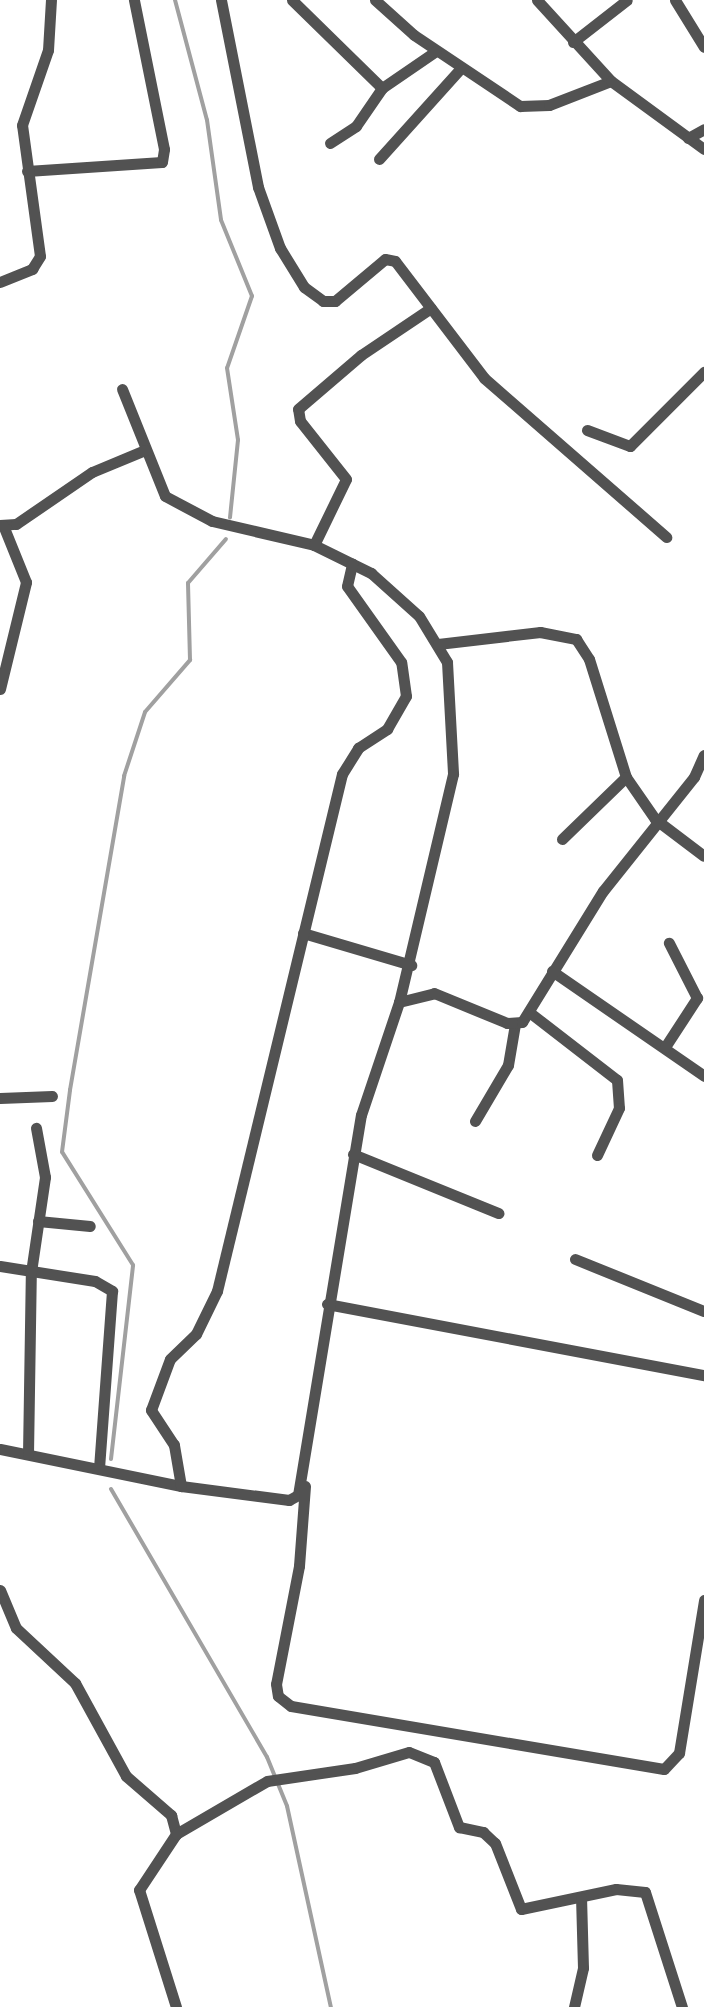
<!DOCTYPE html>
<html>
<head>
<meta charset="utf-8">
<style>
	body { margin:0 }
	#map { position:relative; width:704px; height:2007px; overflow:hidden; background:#fff; font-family:"Work Sans",sans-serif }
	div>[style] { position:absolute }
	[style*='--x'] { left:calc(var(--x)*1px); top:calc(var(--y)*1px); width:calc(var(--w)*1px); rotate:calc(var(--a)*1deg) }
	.stream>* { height:4px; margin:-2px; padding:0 2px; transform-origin:2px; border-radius:2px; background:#a0a0a0 }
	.street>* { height:11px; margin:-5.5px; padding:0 5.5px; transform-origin:5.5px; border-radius:5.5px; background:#525252 }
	span { translate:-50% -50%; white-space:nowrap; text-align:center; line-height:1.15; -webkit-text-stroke:6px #fff; paint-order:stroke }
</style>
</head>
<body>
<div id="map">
	<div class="stream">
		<div style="--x:175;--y:0;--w:124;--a:75.1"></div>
		<div style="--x:207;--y:120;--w:101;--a:82"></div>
		<div style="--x:221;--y:220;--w:82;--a:67.8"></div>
		<div style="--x:252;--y:296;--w:76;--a:109.1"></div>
		<div style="--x:227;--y:368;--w:73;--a:81.3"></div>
		<div style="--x:238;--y:440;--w:78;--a:95.9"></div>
		<div style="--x:111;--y:1459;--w:195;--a:-83.5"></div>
		<div style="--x:133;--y:1265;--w:133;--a:-122.1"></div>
		<div style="--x:62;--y:1152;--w:63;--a:-82.6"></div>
		<div style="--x:70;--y:1090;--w:319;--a:-80.2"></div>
		<div style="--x:124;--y:776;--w:67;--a:-71.8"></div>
		<div style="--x:145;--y:712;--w:69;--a:-49.1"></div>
		<div style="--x:190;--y:660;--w:77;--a:-91.5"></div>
		<div style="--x:188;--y:583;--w:58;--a:-49.2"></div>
		<div style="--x:111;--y:1489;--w:310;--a:59.8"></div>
		<div style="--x:267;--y:1757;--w:53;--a:67.8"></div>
		<div style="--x:287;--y:1806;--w:206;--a:77.7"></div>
	</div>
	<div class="street">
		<div style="--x:221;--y:0;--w:191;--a:78.8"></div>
		<div style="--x:258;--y:187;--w:65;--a:70.2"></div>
		<div style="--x:280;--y:248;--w:46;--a:58.4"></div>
		<div style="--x:304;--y:287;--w:24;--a:36"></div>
		<div style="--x:323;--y:301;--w:12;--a:0"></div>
		<div style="--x:335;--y:301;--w:65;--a:-40"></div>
		<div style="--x:385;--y:259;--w:10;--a:11"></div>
		<div style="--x:395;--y:261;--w:147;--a:52.7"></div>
		<div style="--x:484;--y:378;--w:242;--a:41.1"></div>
		<div style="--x:292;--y:0;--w:126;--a:44.4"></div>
		<div style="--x:375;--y:0;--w:52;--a:41.9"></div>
		<div style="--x:414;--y:35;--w:128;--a:33.8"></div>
		<div style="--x:520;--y:106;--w:29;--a:-2"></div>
		<div style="--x:549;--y:105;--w:66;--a:-21.2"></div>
		<div style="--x:537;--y:0;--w:110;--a:47.6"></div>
		<div style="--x:611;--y:81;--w:115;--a:36.2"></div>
		<div style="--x:675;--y:0;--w:55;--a:58.3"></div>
		<div style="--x:573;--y:42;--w:68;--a:-37.9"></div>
		<div style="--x:688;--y:138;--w:18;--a:-29"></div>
		<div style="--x:330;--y:143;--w:31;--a:-33"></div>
		<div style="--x:356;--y:126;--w:46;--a:-55.6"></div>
		<div style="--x:382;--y:88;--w:65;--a:-34.4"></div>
		<div style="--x:379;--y:159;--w:122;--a:-48"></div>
		<div style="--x:27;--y:171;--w:135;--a:-3.8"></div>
		<div style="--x:162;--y:162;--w:13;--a:-81"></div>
		<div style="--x:164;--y:149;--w:152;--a:-101.4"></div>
		<div style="--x:0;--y:282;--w:35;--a:-22"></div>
		<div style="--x:32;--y:269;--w:15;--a:-58"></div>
		<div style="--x:40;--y:256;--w:132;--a:-97.8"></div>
		<div style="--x:22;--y:125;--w:79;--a:-70.9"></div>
		<div style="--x:48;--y:50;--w:50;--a:-86.6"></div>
		<div style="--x:122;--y:389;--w:115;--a:68.1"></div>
		<div style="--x:165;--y:496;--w:53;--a:28"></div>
		<div style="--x:212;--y:521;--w:105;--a:13.2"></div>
		<div style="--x:314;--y:545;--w:64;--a:26.2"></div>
		<div style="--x:371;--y:573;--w:64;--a:41.9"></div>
		<div style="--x:419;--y:616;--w:54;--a:58.7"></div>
		<div style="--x:447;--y:662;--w:112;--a:86.9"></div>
		<div style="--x:453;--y:774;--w:234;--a:103.3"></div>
		<div style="--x:587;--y:430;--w:46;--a:20.4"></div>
		<div style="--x:630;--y:446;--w:105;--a:-45"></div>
		<div style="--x:0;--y:525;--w:16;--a:-4"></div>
		<div style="--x:16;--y:524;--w:92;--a:-34.4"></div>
		<div style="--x:92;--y:472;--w:57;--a:-22.5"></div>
		<div style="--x:314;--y:545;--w:73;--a:-64.1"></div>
		<div style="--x:346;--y:479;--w:74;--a:-128.4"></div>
		<div style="--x:300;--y:421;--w:12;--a:-99"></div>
		<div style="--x:298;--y:409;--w:83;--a:-40.6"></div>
		<div style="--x:361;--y:355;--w:84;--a:-33.9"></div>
		<div style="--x:438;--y:644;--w:103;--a:-6.7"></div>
		<div style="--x:540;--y:632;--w:37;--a:11"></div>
		<div style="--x:576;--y:639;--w:24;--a:57"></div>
		<div style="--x:589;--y:659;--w:124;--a:72.6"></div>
		<div style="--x:626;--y:777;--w:51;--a:55.4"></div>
		<div style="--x:655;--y:819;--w:61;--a:37.1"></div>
		<div style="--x:0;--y:689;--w:110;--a:-76.3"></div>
		<div style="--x:26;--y:582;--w:61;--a:-112"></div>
		<div style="--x:562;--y:839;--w:89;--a:-44.1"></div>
		<div style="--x:303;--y:933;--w:113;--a:16.5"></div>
		<div style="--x:552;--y:971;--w:185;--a:34.6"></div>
		<div style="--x:529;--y:1012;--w:111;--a:37.7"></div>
		<div style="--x:617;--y:1080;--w:28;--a:86"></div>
		<div style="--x:619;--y:1108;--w:52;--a:115.1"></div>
		<div style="--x:665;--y:1047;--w:59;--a:-56.9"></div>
		<div style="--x:697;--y:998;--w:62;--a:-117"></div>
		<div style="--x:0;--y:1098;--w:52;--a:-2.2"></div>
		<div style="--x:475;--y:1121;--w:65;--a:-59.5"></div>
		<div style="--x:508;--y:1065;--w:42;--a:-80.3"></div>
		<div style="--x:353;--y:1154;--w:157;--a:22.1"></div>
		<div style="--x:38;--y:1221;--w:52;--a:5.5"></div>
		<div style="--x:575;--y:1259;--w:139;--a:22"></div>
		<div style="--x:0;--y:1266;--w:96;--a:9"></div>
		<div style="--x:95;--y:1281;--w:20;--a:30"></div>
		<div style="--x:112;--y:1291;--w:176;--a:94.2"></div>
		<div style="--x:327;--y:1304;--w:384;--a:10.7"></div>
		<div style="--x:0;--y:1449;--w:185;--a:11.6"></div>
		<div style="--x:181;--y:1486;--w:109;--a:7.4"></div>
		<div style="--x:289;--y:1500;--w:10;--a:-29"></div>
		<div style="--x:298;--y:1495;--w:385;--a:-80.6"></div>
		<div style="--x:361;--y:1115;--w:119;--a:-71.4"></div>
		<div style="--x:399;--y:1002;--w:36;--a:-14"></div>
		<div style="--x:434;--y:993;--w:79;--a:22.3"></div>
		<div style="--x:507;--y:1023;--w:15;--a:-4"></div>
		<div style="--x:522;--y:1022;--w:154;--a:-58.3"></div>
		<div style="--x:603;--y:891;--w:146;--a:-51.4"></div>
		<div style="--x:694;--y:777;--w:24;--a:-66"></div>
		<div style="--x:28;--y:1454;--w:182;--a:-89.1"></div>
		<div style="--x:31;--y:1272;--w:96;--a:-81.6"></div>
		<div style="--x:45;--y:1177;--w:50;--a:-100.4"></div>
		<div style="--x:181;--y:1486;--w:42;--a:-99.7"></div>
		<div style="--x:174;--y:1445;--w:42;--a:-123.3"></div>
		<div style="--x:151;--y:1410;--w:54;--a:-69.6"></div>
		<div style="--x:170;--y:1359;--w:36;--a:-44"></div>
		<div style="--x:196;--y:1334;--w:48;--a:-64"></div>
		<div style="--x:217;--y:1291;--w:532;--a:-76.41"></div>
		<div style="--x:342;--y:774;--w:31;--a:-58"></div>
		<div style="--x:358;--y:748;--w:35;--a:-33"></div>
		<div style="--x:387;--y:729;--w:38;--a:-60"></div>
		<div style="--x:406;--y:696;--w:34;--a:-98"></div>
		<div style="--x:401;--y:662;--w:93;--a:-125.4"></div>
		<div style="--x:347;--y:586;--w:23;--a:-77"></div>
		<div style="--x:305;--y:1486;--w:80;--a:94.3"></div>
		<div style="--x:299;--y:1566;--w:120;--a:101"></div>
		<div style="--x:276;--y:1684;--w:12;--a:81"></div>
		<div style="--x:278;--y:1696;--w:16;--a:38"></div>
		<div style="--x:291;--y:1706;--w:378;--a:9.6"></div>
		<div style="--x:664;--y:1769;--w:22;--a:-47"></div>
		<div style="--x:679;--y:1753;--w:155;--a:-80.7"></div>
		<div style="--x:0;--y:1590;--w:41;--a:67.2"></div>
		<div style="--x:16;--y:1628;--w:81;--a:43"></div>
		<div style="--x:75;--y:1683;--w:106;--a:61.3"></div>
		<div style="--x:126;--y:1776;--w:60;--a:40.9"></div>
		<div style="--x:171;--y:1815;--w:20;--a:75"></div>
		<div style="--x:176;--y:2007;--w:123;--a:-107.5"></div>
		<div style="--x:139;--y:1890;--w:67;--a:-56.5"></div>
		<div style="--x:176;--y:1834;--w:105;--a:-30.2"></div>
		<div style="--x:267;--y:1781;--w:89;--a:-8.4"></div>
		<div style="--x:355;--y:1768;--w:56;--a:-16.5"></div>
		<div style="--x:409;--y:1752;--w:27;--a:22"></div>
		<div style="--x:434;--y:1762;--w:70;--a:69"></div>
		<div style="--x:459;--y:1827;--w:25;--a:12"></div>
		<div style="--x:483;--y:1832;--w:16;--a:43"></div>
		<div style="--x:495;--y:1843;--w:71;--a:68.5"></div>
		<div style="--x:521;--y:1909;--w:97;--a:-11.9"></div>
		<div style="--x:616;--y:1889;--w:29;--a:6"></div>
		<div style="--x:645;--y:1892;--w:121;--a:72.2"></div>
		<div style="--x:574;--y:2007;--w:40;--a:-77"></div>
		<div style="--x:583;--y:1968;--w:70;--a:-91.6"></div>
	</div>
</div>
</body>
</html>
